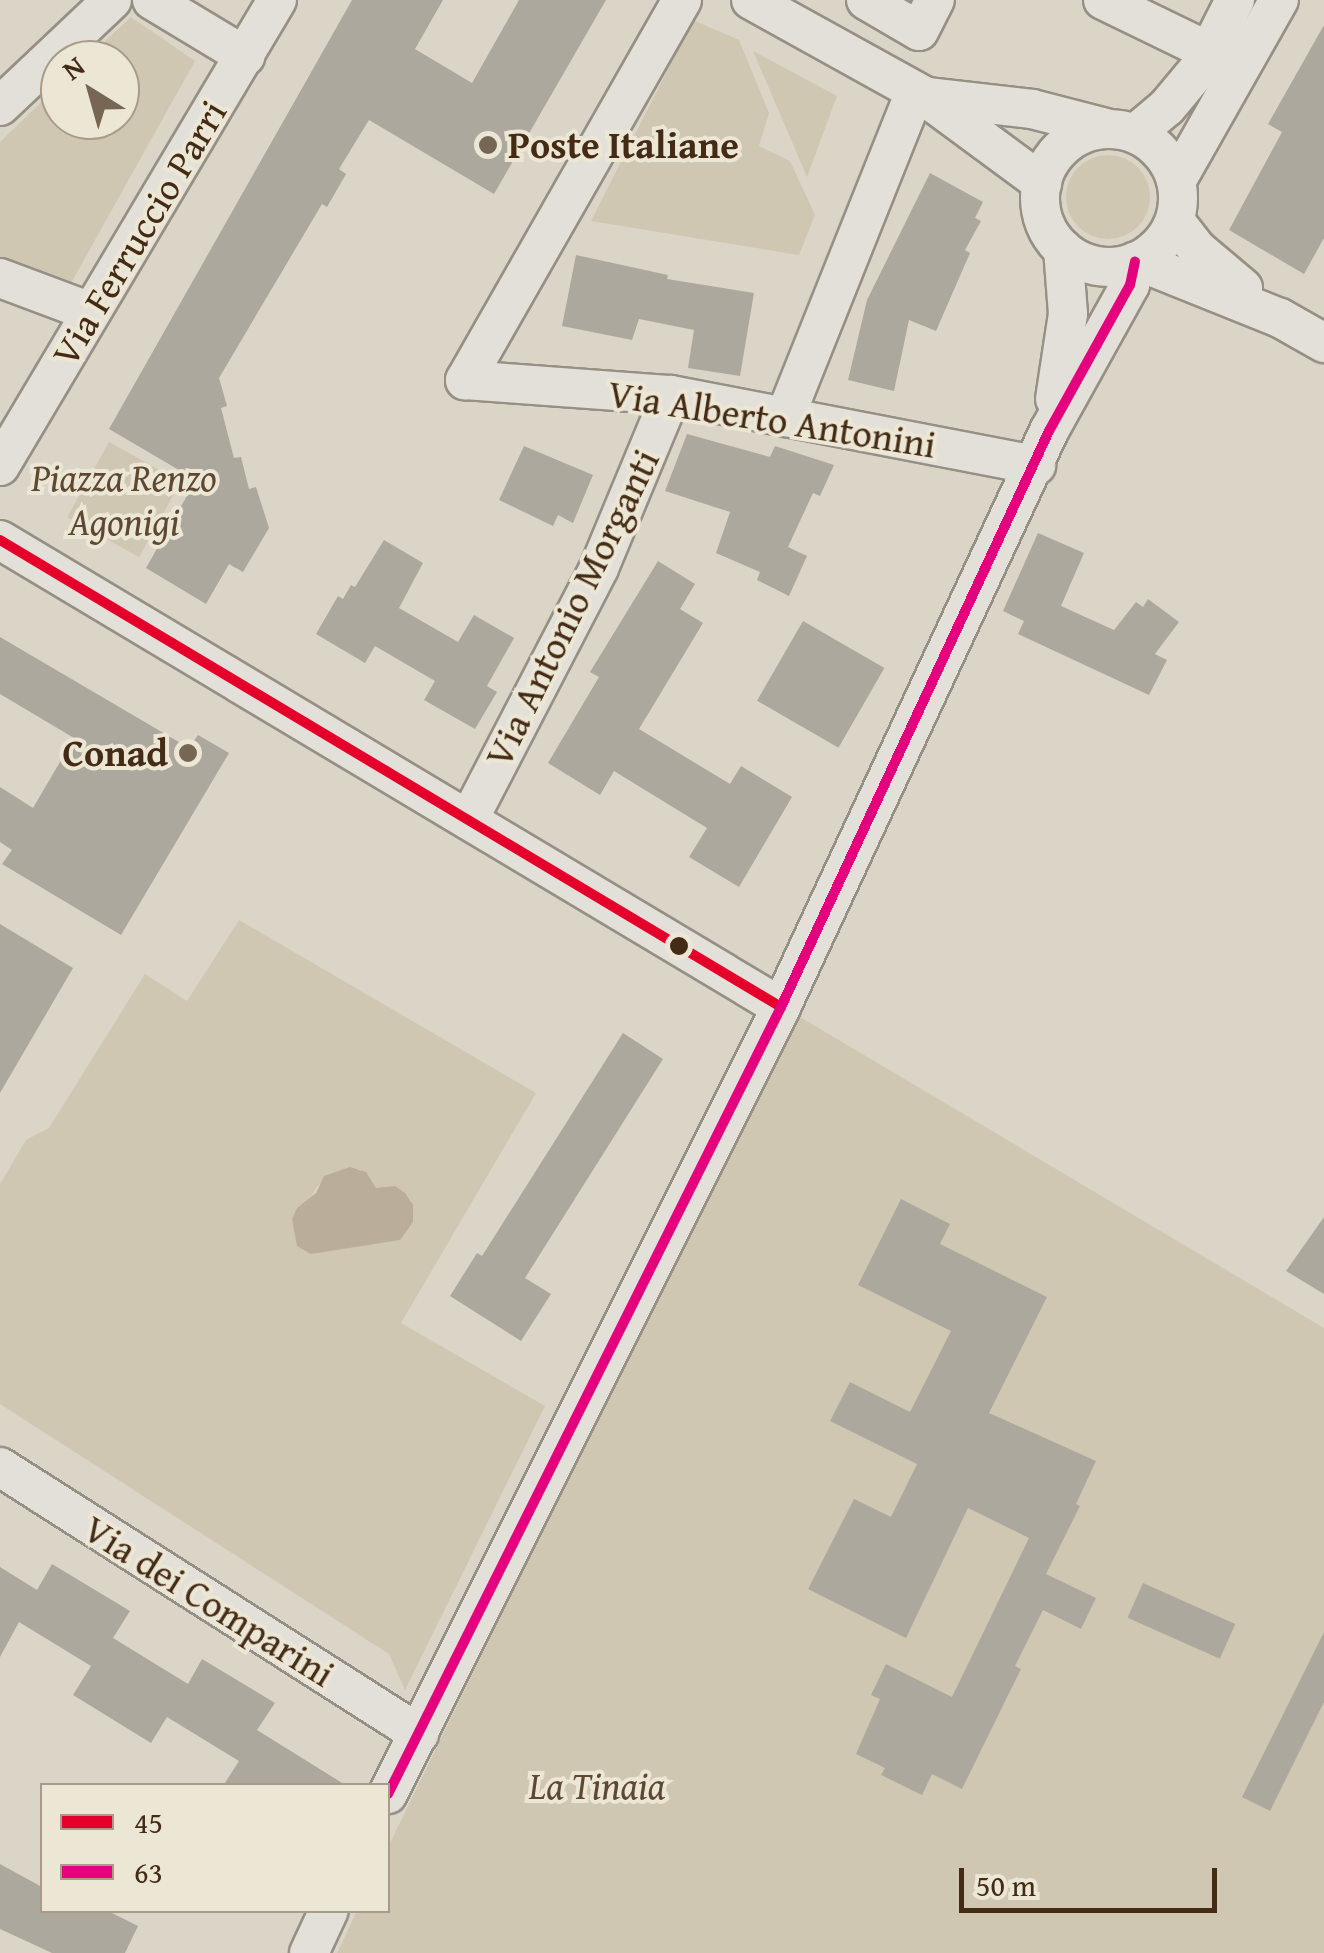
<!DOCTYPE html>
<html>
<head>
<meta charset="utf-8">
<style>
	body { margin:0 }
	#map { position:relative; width:1324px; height:1953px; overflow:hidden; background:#dad5c7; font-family:"Gentium Book Plus",serif }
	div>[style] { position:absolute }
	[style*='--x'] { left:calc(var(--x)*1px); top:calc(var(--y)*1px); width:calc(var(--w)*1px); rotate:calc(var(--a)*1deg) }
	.green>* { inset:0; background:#d0c7b3; transform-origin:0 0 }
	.round { border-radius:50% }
	.water>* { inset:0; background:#baae9a }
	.building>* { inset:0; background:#ada89d; transform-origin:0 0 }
	.roads { filter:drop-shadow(2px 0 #968f84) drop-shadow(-2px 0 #968f84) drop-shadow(0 2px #968f84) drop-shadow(0 -2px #968f84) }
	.minor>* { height:38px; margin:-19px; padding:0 19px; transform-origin:19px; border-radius:19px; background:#e3e0d9 }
	.minor>.ring { margin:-19px; padding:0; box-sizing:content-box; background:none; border:38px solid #e3e0d9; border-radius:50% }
	.bus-1>* { height:10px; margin:-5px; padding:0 5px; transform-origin:5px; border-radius:5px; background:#e4002b }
	.bus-2>* { height:10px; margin:-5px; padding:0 5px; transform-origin:5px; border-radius:5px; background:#e5007d }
	.dots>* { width:28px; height:28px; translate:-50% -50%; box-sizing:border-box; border:5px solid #ece6d5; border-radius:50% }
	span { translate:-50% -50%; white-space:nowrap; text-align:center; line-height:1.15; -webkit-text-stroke:8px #ece6d5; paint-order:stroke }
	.poi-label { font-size:38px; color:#442b16; font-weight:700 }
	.left { translate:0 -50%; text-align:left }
	.right { translate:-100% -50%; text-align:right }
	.street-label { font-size:38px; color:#442b16 }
	.park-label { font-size:38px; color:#5e4832; font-style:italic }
	.legend { position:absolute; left:40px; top:1783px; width:350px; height:130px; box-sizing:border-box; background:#ece6d5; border:2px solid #a99b89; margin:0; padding:12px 18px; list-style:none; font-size:30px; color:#442b16 }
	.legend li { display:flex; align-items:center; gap:20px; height:50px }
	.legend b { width:50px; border:2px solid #a99b89 }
	.north { position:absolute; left:40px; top:40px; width:100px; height:100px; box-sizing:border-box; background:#ece6d5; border:2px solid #a99b89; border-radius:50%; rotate:323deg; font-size:28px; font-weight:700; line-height:40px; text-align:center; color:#442b16 }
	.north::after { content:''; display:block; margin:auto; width:35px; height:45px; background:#786654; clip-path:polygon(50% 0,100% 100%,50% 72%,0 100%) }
	.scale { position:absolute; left:959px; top:1868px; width:258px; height:45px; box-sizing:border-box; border:5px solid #442b16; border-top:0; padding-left:12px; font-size:30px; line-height:35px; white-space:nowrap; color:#442b16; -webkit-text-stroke:8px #ece6d5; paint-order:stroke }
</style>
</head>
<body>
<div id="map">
	<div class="green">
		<div style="clip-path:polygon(131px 17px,195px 61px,66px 292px,0 266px,0 142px,60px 84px,60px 120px,120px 120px,120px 60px,85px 60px)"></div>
		<div style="clip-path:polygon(693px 20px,739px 40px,769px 113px,759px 146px,790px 161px,815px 215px,799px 255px,591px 221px)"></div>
		<div style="clip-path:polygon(753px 51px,837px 96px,807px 177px)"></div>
		<div class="round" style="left:1066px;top:155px;width:84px;height:84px"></div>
		<div style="left:109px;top:442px;width:82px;height:86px;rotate:29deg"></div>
		<div style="clip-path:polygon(evenodd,239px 920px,536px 1093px,401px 1323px,545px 1406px,405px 1690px,389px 1654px,0 1404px,0 1184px,26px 1140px,49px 1128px,145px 974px,187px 1001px,239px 920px,359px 1169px,376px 1188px,297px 1246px,297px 1208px,308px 1202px,318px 1185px,359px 1169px)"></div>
		<div style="clip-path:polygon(795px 1014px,1324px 1328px,1324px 1953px,337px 1953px,357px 1911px,388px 1910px,388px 1847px)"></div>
	</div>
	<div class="water">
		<div style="clip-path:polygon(350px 1167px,366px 1172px,376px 1188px,395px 1186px,405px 1193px,413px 1205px,413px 1222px,400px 1240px,311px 1254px,297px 1246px,292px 1219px,297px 1208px,316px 1193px,324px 1176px)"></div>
	</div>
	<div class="building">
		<div style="clip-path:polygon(352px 0,443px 0,415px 49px,472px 83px,519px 0,606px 0,494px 194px,369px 120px,339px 169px,346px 174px,327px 207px,322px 204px,219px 378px,227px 406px,221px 408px,234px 458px,241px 457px,249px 489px,256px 487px,269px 528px,243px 572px,229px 564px,206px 604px,146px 568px,196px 480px,109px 429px)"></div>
		<div style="clip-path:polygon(1324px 25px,1324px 238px,1304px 274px,1229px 230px,1282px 132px,1268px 124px)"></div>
		<div style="clip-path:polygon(930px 173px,983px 202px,975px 218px,981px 221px,965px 250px,970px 253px,936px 331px,909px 320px,894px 391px,848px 380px,867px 300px)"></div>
		<div style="clip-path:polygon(576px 255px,668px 275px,667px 279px,754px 293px,740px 376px,688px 368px,694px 330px,639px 319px,632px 340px,562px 326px)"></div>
		<div style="clip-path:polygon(687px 434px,770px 457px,775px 446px,834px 465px,820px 496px,813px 493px,788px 547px,807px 556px,789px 596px,757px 580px,760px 572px,716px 553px,730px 512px,665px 491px)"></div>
		<div style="clip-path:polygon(524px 446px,593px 475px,573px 523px,558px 515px,553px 526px,499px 500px)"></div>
		<div style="clip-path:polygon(1038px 533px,1084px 553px,1061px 606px,1114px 630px,1136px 602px,1143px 607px,1148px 599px,1179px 622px,1155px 654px,1167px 660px,1149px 695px,1018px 634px,1024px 621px,1003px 611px)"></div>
		<div style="clip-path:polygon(384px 540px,423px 563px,399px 608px,458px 642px,474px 615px,514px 638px,487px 686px,497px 692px,475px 729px,424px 700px,435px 681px,375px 646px,365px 663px,316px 634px,338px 596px,343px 599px,351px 585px,355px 587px)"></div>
		<div style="clip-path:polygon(658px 561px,695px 584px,680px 609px,703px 623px,639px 729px,730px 784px,741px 766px,792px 797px,739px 887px,689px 857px,707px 828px,614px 771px,600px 795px,548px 763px,599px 677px,590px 672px)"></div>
		<div style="left:803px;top:621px;width:94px;height:92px;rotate:30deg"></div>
		<div style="clip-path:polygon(0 637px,189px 748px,198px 735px,229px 753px,121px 935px,2px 864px,12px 850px,0 842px,0 787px,33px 808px,74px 738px,0 694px)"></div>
		<div style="clip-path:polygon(0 924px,73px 968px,0 1093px)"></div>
		<div style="clip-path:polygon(623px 1033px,663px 1059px,525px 1278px,551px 1294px,521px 1341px,450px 1296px,477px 1253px,482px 1256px)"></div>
		<div style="clip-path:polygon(901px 1199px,950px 1224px,940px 1244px,1047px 1297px,989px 1413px,1096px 1461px,1076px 1504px,1080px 1506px,1046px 1574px,1096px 1598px,1081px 1629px,1043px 1610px,1015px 1666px,1021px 1669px,962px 1789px,932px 1774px,922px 1795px,881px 1775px,885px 1768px,856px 1754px,880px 1699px,871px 1695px,886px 1664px,952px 1697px,1029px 1538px,968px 1508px,906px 1638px,808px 1589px,854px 1499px,891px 1517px,917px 1464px,830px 1421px,850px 1382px,910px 1412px,951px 1331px,858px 1285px)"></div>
		<div style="clip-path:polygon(1324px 1217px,1324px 1294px,1286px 1271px)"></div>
		<div style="clip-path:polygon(52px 1564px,130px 1611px,113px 1638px,188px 1684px,202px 1659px,275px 1703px,257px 1730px,347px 1786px,223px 1786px,239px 1761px,167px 1717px,151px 1743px,73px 1695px,91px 1666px,19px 1622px,0 1657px,0 1567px,37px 1590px)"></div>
		<div style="left:1143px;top:1583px;width:101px;height:38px;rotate:24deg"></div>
		<div style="clip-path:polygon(1324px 1632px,1324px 1702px,1270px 1811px,1242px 1797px)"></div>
		<div style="clip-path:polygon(0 1864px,42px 1887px,42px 1910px,106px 1910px,138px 1926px,125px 1953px,52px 1953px,0 1929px)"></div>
	</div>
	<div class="roads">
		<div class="minor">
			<div style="--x:152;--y:0;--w:109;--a:31.1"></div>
			<div style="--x:682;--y:0;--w:438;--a:119.7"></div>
			<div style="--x:465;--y:380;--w:207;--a:4.2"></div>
			<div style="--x:671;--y:395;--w:372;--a:10.9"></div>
			<div style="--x:751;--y:0;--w:198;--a:29"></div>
			<div style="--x:924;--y:96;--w:147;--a:36.4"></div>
			<div style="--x:866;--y:0;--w:61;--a:30.3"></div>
			<div style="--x:919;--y:31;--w:35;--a:-63"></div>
			<div style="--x:1103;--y:0;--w:119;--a:25.9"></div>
			<div style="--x:927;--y:97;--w:106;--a:6.5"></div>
			<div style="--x:1032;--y:109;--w:76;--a:14.4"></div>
			<div style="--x:0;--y:106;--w:154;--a:-43.4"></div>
			<div class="ring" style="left:1040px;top:129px;width:100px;height:100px"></div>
			<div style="--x:1136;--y:133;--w:40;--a:-40"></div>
			<div style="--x:1167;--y:107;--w:55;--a:-50.2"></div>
			<div style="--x:1202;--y:65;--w:73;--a:-63.1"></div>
			<div style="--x:1177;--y:180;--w:207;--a:-60.5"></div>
			<div style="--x:1175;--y:221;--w:37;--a:52"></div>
			<div style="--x:1198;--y:250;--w:59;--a:40.2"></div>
			<div style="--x:1138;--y:261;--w:153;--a:21.9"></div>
			<div style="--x:1280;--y:318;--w:51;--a:29.6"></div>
			<div style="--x:0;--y:278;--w:97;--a:20.5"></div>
			<div style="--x:1055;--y:399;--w:86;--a:-81.3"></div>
			<div style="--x:1068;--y:314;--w:65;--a:-94.4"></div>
			<div style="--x:785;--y:417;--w:350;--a:-68.2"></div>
			<div style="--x:0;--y:466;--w:542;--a:-59.27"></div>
			<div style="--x:0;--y:540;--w:910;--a:30.88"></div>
			<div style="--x:469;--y:819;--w:283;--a:-62.6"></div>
			<div style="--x:599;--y:568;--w:187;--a:-67.4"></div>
			<div style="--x:0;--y:1467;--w:497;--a:32.5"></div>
			<div style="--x:388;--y:1794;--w:880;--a:-63.46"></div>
			<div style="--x:781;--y:1007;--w:635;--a:-65.05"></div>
			<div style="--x:1049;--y:431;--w:167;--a:-61"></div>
			<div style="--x:1130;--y:285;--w:24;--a:-78"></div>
			<div style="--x:309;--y:1953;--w:47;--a:-65.1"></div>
		</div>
	</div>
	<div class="bus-1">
		<div style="--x:0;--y:540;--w:910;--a:30.88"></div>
	</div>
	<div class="bus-2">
		<div style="--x:388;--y:1794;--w:880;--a:-63.46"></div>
		<div style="--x:781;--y:1007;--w:635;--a:-65.05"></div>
		<div style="--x:1049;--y:431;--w:167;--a:-61"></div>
		<div style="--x:1130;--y:285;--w:24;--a:-78"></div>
	</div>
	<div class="dots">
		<div style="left:488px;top:145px;background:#786654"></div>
		<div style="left:188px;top:753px;background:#786654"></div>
		<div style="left:679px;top:946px;background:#442b16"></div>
	</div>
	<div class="poi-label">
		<span class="left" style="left:508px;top:145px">Poste Italiane</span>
		<span class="right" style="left:168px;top:753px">Conad</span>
	</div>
	<div class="street-label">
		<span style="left:139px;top:233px;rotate:-59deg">Via Ferruccio Parri</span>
		<span style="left:772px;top:419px;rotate:9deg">Via Alberto Antonini</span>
		<span style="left:572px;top:608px;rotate:-64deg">Via Antonio Morganti</span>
		<span style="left:209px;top:1601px;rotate:32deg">Via dei Comparini</span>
	</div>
	<div class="park-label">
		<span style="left:124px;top:500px">Piazza Renzo<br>Agonigi</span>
		<span style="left:597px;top:1786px">La Tinaia</span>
	</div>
	<ul class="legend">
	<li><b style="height:12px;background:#e4002b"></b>45</li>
	<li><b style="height:12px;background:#e5007d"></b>63</li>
	</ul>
	<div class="north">N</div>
	<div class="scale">50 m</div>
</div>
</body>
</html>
